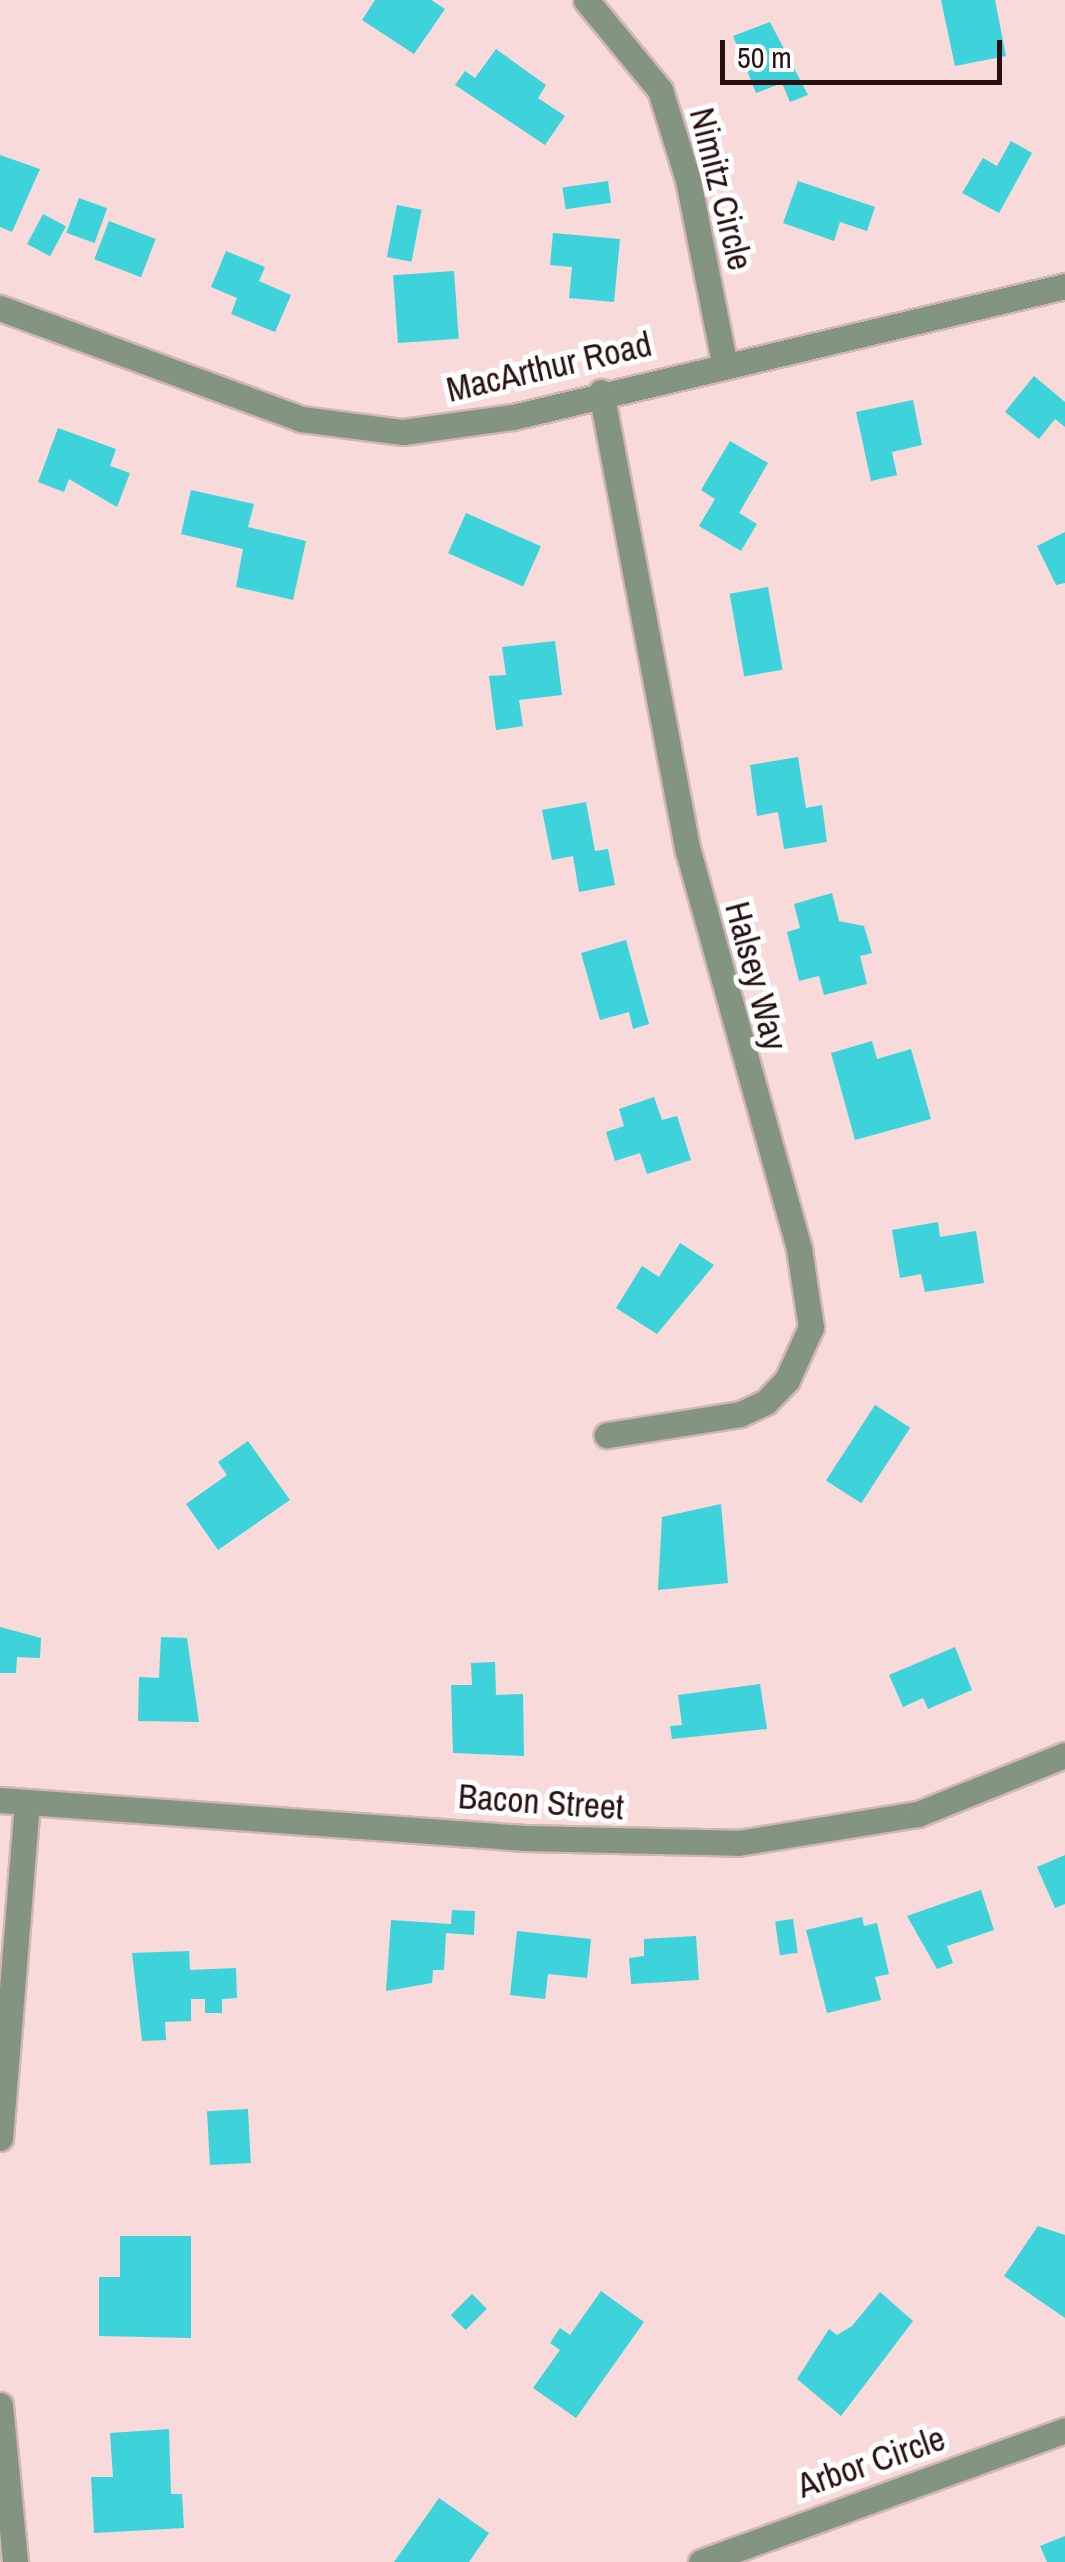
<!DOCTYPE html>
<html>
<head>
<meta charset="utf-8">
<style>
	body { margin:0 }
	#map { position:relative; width:1065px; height:2562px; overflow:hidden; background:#f7dad9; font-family:"Archivo Narrow",sans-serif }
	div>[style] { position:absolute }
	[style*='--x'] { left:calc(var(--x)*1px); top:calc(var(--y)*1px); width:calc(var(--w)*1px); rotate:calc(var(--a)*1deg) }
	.building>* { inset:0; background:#3ed2da; transform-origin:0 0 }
	.roads { filter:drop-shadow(2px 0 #d2b6b5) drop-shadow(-2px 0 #d2b6b5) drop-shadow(0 2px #d2b6b5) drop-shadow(0 -2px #d2b6b5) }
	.minor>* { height:25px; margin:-12.5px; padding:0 12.5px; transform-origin:12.5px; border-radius:12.5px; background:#839580 }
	span { translate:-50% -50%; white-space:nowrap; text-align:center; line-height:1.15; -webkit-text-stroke:10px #fff; paint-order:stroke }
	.street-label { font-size:35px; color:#281010 }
	.scale { position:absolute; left:720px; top:40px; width:282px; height:45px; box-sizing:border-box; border:5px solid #281010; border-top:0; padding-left:12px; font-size:30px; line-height:35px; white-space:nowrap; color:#281010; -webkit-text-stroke:8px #fff; paint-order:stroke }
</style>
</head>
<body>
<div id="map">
	<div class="building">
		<div style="clip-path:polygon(375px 0,431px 0,445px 9px,414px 54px,362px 20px)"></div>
		<div style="clip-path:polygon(941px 0,995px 0,1006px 56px,955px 66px)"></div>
		<div style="clip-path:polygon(770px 22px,808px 95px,790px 102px,782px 83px,756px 93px,733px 36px)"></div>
		<div style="clip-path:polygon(496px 49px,546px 85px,538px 98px,565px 116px,545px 145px,455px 85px,465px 71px,475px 78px)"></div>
		<div style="clip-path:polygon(1011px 141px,1032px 153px,999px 213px,962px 193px,983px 158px,997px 166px)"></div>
		<div style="clip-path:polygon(0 155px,40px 169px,12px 232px,0 227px)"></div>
		<div style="left:608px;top:181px;width:22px;height:46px;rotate:82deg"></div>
		<div style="clip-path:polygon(798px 181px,875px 207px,867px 231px,840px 222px,834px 241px,783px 223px)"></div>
		<div style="left:79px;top:198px;width:30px;height:37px;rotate:20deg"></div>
		<div style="left:397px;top:205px;width:25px;height:53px;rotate:11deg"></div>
		<div style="left:43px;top:214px;width:26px;height:34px;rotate:28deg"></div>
		<div style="left:109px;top:221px;width:50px;height:41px;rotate:21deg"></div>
		<div style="clip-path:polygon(553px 233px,620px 239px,614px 302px,569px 298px,572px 267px,550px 265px)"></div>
		<div style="clip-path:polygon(226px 251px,265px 267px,259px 281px,291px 295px,275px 332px,231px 314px,237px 298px,211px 287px)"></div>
		<div style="left:454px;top:271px;width:68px;height:61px;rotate:86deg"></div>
		<div style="clip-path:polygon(1034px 376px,1065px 402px,1065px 427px,1055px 419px,1039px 439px,1005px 412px)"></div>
		<div style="clip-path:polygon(913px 400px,922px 445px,892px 452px,897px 475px,871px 481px,856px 412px)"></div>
		<div style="clip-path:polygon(58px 428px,116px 449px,110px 466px,130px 473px,117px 507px,69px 479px,64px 492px,38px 482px)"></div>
		<div style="clip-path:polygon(730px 441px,768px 463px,739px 513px,757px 524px,741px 551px,699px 526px,715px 499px,701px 490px)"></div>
		<div style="clip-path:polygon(191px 490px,254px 504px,248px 527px,306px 541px,293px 600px,236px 587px,243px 549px,181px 534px)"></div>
		<div style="left:466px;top:513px;width:82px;height:44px;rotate:24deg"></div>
		<div style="clip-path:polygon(1065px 532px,1065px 583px,1056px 585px,1037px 546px)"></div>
		<div style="left:768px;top:587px;width:84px;height:39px;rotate:80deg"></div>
		<div style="clip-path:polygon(555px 641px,562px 695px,519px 700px,523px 726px,496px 730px,489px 676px,506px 675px,502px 647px)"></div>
		<div style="clip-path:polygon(798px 757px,806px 808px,822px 805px,827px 842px,784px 849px,778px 812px,757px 816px,750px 765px)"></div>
		<div style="clip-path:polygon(586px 802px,595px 851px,608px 849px,615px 885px,579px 892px,573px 856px,552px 860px,542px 810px)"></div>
		<div style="clip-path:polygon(832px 893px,839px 921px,864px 926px,872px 953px,860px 956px,867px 984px,824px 995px,819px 976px,799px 981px,787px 932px,800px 928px,794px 904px)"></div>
		<div style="clip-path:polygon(626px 940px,649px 1024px,633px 1029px,629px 1012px,600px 1020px,581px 953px)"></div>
		<div style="clip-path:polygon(872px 1041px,877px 1059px,911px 1049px,931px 1119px,855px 1140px,831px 1053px)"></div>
		<div style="clip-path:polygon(654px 1097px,662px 1120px,677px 1116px,691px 1160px,647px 1174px,640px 1153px,615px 1161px,606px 1132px,624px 1126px,619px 1109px)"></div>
		<div style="clip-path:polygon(938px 1222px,940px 1237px,976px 1231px,984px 1283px,925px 1292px,921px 1274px,900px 1278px,892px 1230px)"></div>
		<div style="clip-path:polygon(680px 1243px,714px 1265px,657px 1334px,616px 1308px,642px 1266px,659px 1277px)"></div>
		<div style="left:875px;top:1405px;width:42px;height:90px;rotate:33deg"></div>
		<div style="clip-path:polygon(248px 1441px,290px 1500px,218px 1550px,186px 1504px,227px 1475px,218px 1462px)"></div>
		<div style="clip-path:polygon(721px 1504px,728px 1583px,658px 1590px,662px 1517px)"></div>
		<div style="clip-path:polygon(0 1627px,41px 1638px,40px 1658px,17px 1657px,16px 1673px,0 1673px)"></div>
		<div style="clip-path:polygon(161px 1637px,187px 1638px,199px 1722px,138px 1721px,139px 1677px,159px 1678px)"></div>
		<div style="clip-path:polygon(955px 1647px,972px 1690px,928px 1709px,923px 1698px,903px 1707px,889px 1675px)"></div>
		<div style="clip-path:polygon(495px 1662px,496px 1695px,523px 1694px,524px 1756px,453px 1753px,451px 1685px,472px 1685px,471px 1663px)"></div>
		<div style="clip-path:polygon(760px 1684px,767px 1729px,672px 1739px,670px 1726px,682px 1725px,678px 1695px)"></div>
		<div style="clip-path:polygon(1065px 1855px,1065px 1904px,1055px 1908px,1037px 1867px)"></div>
		<div style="clip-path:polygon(981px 1890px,994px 1930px,947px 1946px,953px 1963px,937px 1969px,907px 1916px)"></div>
		<div style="clip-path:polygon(452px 1910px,475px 1911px,474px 1935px,446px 1933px,444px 1970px,433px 1970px,432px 1983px,386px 1991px,391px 1920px,451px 1924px)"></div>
		<div style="clip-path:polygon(862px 1917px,864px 1926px,877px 1923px,889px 1974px,875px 1977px,881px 2000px,827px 2013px,806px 1930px)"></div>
		<div style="left:793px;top:1919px;width:34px;height:18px;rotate:82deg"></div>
		<div style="clip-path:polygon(517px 1931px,591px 1939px,587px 1978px,548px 1974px,545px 1999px,510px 1995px)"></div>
		<div style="clip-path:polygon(696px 1936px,699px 1980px,631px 1984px,629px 1958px,644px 1956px,644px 1939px)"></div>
		<div style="clip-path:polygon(189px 1951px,190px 1970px,236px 1968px,237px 1998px,222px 1999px,222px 2013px,205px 2013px,205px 1999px,191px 1999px,191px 2021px,165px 2022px,166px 2040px,142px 2041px,132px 1953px)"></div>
		<div style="left:248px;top:2109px;width:54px;height:41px;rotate:87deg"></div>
		<div style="clip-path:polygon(1038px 2226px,1065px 2235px,1065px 2318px,1004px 2276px)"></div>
		<div style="clip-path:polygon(120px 2236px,191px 2236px,191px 2338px,99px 2336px,99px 2277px,120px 2277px)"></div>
		<div style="clip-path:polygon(601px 2291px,644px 2322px,576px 2418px,533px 2388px,560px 2350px,550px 2343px,560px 2328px,570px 2335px)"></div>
		<div style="clip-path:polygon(880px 2292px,913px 2321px,841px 2416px,797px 2379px,829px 2329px,837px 2335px,852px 2326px)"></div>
		<div style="left:472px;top:2294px;width:21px;height:30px;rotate:45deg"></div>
		<div style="clip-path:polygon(169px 2429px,171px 2494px,182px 2494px,184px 2528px,94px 2533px,91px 2477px,113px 2477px,110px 2433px)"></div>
		<div style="clip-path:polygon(439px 2498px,489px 2533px,469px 2562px,394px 2562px)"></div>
		<div style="clip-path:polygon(1065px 2536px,1065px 2562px,1047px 2562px,1040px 2546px)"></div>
	</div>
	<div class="roads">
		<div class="minor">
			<div style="--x:586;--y:0;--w:117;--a:50.6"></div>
			<div style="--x:660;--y:90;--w:94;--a:72.7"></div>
			<div style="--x:688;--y:180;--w:185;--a:78.8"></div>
			<div style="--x:0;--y:308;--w:321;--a:20.2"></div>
			<div style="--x:301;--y:419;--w:103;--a:7.3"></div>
			<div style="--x:403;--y:432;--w:111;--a:-7.8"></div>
			<div style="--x:513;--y:417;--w:567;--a:-13.35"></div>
			<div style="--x:601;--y:392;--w:467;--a:79.3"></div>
			<div style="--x:688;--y:851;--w:413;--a:74.4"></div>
			<div style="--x:799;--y:1249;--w:79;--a:81.3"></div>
			<div style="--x:811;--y:1327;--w:58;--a:114.4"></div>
			<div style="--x:787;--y:1380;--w:30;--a:134"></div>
			<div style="--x:766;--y:1402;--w:29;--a:155"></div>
			<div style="--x:740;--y:1414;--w:135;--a:171"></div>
			<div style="--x:0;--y:1800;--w:526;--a:4.14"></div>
			<div style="--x:525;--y:1838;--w:213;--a:1.3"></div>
			<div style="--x:738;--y:1843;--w:182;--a:-9.2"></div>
			<div style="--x:918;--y:1814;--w:158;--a:-21.9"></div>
			<div style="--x:0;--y:2138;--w:337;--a:-85.4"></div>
			<div style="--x:0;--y:2405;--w:158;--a:84.5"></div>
			<div style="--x:701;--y:2562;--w:387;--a:-19.9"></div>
		</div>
	</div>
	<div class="street-label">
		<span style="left:721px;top:189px;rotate:76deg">Nimitz Circle</span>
		<span style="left:549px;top:367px;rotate:-13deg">MacArthur Road</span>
		<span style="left:756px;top:976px;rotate:75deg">Halsey Way</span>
		<span style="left:541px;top:1802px;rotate:4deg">Bacon Street</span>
		<span style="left:871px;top:2462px;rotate:-19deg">Arbor Circle</span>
	</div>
	<div class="scale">50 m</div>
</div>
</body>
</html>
